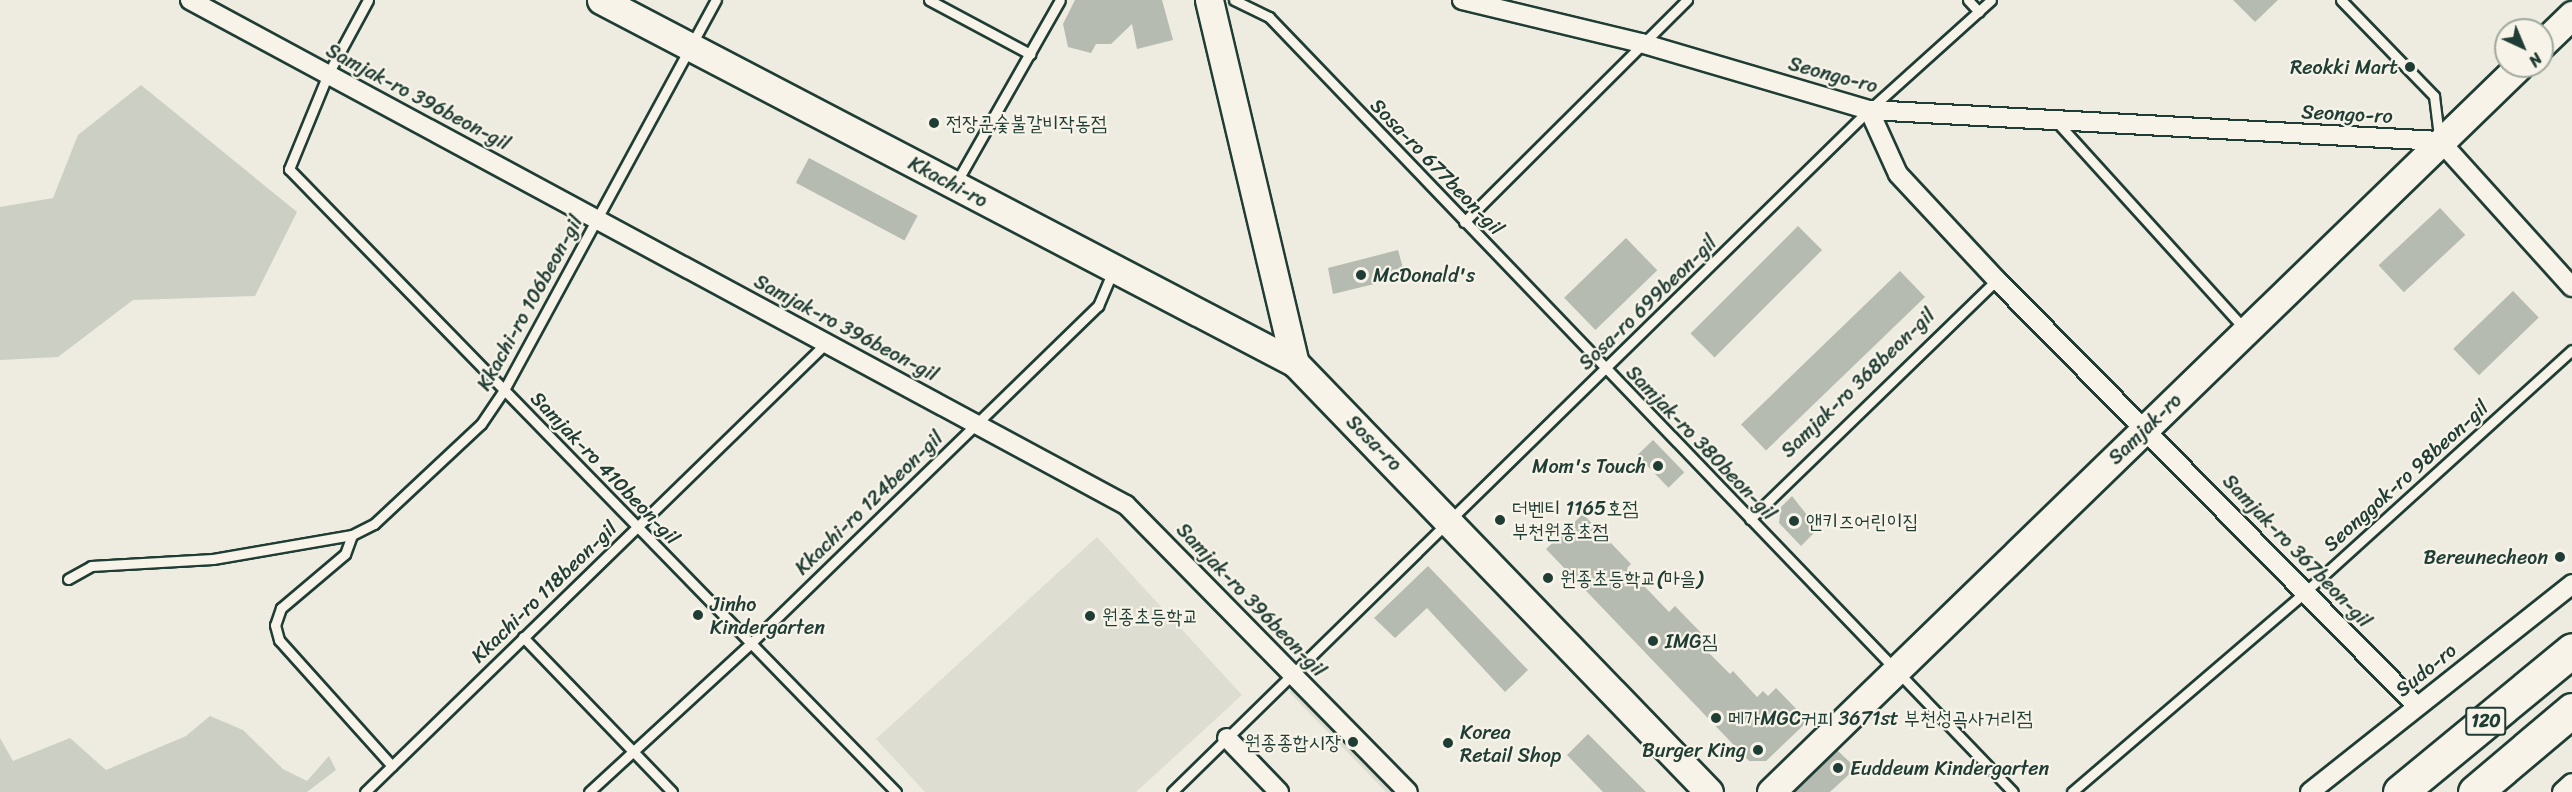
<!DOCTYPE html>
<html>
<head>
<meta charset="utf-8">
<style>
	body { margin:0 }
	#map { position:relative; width:2572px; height:792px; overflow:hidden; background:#eeece1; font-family:Sriracha,"Poor Story",sans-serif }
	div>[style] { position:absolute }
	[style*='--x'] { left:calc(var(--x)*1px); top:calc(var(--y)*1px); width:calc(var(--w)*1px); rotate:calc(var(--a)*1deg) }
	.built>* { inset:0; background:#ddddd2 }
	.green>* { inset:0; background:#cccfc4 }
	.building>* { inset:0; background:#b5bbb0; transform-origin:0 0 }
	.roads { filter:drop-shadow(2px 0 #1f3d34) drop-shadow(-2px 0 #1f3d34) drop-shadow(0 2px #1f3d34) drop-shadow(0 -2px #1f3d34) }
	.lane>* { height:9px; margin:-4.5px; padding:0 4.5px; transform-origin:4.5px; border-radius:4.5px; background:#f7f3e8 }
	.street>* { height:18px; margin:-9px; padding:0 9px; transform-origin:9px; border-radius:9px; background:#f7f3e8 }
	.secondary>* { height:27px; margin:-13.5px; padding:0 13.5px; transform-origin:13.5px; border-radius:13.5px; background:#f7f3e8 }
	.highway>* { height:33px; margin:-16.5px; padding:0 16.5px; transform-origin:16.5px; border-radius:16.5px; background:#f7f3e8 }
	.dots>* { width:16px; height:16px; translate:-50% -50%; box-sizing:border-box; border:3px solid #f7f3e8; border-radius:50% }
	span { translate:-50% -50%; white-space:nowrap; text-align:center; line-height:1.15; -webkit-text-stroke:4.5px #f7f3e8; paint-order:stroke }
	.shield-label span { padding:2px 4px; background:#f7f3e8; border:2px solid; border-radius:4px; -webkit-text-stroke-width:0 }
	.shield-label { font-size:18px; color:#1f3d34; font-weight:700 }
	.poi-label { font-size:20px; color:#1f3d34 }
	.right { translate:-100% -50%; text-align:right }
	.left { translate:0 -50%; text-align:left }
	.street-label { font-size:20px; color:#1f3d34 }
	.north { position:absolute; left:2494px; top:18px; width:60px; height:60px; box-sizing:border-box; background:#f7f3e8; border:2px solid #a1aaa0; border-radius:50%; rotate:136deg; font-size:16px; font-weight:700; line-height:24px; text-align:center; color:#1f3d34 }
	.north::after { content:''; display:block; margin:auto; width:21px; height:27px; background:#1f3d34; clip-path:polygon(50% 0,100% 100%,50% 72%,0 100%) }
</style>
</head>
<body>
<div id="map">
	<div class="built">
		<div style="clip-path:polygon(1097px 537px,1242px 695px,1136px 792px,925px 792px,876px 739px)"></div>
		<div style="clip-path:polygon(1305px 677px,1417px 792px,1386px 792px,1289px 692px)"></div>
	</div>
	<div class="green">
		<div style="clip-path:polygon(141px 85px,297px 212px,255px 296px,133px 300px,58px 357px,0 360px,0 207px,53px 198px,78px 135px)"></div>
		<div style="clip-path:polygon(210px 716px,243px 730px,283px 769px,307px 781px,329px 756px,336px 770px,307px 792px,0 792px,0 738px,13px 761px,70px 738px,106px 770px,186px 736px)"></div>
	</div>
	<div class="building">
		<div style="clip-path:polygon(1075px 0,1162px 0,1173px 40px,1137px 49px,1132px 24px,1111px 44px,1096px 44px,1091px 53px,1068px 47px,1063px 24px)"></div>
		<div style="clip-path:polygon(2233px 0,2278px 0,2255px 22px)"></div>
		<div style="left:809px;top:158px;width:123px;height:28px;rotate:28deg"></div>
		<div style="left:2440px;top:208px;width:37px;height:84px;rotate:47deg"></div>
		<div style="left:1798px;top:226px;width:34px;height:152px;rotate:45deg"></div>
		<div style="left:1626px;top:238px;width:45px;height:86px;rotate:46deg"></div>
		<div style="clip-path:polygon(1398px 250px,1403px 268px,1392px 270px,1395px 279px,1333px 294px,1328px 268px)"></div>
		<div style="left:1900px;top:271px;width:36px;height:221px;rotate:46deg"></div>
		<div style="left:2513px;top:291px;width:37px;height:83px;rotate:46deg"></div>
		<div style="left:1653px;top:440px;width:45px;height:22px;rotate:46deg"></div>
		<div style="clip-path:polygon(1792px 496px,1818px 529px,1801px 546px,1779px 523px,1781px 507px)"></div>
		<div style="clip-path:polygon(1583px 514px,1631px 564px,1627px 568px,1669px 612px,1675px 606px,1708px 640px,1702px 646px,1730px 674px,1733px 671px,1757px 697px,1763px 691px,1768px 696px,1776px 688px,1808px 721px,1766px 761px,1749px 761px,1546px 549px)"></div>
		<div style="clip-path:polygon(1428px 566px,1528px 670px,1505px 692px,1427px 608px,1395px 638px,1374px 618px)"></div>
		<div style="clip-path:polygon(1588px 734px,1646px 792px,1603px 792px,1567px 755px)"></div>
		<div style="clip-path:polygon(1837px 750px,1856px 768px,1830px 792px,1794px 792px)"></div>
	</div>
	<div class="roads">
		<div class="lane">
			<div style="--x:368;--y:0;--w:84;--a:118.4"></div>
			<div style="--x:328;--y:74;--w:103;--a:112.3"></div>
			<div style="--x:289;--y:169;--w:870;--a:45.75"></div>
			<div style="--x:929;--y:0;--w:115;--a:28.1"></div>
			<div style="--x:1234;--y:0;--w:39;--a:26"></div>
			<div style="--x:1269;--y:17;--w:1074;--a:46.17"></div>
			<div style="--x:1968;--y:0;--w:16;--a:47"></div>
			<div style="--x:2341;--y:0;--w:134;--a:45.9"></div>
			<div style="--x:2434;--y:96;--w:40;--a:82.9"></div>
			<div style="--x:2056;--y:121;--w:280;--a:47.8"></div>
			<div style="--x:956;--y:183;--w:210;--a:-60.4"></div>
			<div style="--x:1464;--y:222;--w:315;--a:-44.9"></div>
			<div style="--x:1750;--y:519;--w:344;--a:-44.1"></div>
			<div style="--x:352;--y:535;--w:20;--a:110"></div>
			<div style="--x:345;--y:554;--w:84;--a:139.8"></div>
			<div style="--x:281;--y:608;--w:18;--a:109"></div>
			<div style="--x:275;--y:625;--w:16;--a:75"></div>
			<div style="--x:279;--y:640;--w:169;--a:48.1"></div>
			<div style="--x:68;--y:579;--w:26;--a:-29"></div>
			<div style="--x:91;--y:566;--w:122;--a:-3.3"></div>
			<div style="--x:213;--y:559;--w:141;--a:-9.8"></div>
			<div style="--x:352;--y:535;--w:25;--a:-27"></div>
			<div style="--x:374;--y:524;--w:146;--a:-43.1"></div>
			<div style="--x:481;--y:424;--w:41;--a:-55.9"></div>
			<div style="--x:504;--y:390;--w:444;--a:-61.5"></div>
			<div style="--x:523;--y:637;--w:215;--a:46.1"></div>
			<div style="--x:365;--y:792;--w:644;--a:-44.24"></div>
			<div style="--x:589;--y:792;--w:220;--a:-42.6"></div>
			<div style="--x:751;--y:643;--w:484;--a:-44.2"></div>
			<div style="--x:1098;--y:306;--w:38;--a:-67"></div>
			<div style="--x:1172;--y:792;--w:975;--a:-44.38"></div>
			<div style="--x:1869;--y:110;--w:164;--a:-42"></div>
			<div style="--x:2072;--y:792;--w:307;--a:-40.6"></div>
			<div style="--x:2305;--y:592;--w:360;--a:-42.2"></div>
		</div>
		<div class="street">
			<div style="--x:190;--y:0;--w:1064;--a:28.35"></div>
			<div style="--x:1126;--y:505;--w:402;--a:45.5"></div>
			<div style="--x:1462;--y:0;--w:184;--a:13.5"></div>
			<div style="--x:1641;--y:43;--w:238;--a:16.4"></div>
			<div style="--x:1869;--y:110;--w:572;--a:3.11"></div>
			<div style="--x:2440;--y:141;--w:197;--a:47.9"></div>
			<div style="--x:1869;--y:110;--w:70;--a:65.6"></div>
			<div style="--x:1898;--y:174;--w:145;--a:47"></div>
			<div style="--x:1997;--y:280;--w:598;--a:45.41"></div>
			<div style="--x:1227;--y:738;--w:75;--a:46.1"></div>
			<div style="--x:2310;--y:792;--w:335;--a:-38.4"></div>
			<div style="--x:2562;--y:792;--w:13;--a:-42"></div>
		</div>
		<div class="secondary">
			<div style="--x:601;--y:0;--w:783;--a:27.61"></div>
			<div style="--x:1209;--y:0;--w:373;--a:76.7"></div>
			<div style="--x:1295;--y:363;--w:596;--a:46.02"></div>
			<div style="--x:2542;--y:44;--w:42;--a:-44"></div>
			<div style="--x:1771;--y:792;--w:1042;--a:-44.14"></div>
		</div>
		<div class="highway">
			<div style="--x:2400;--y:792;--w:223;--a:-39.5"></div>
			<div style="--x:2475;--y:792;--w:127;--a:-40.2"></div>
		</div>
	</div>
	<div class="dots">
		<div style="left:2410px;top:67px;background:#1f3d34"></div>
		<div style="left:934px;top:123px;background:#1f3d34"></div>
		<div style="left:1361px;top:275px;background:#1f3d34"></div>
		<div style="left:1658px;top:466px;background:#1f3d34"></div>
		<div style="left:1500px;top:520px;background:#1f3d34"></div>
		<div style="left:1794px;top:521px;background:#1f3d34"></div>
		<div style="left:2560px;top:557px;background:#1f3d34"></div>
		<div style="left:1548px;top:578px;background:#1f3d34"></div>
		<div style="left:698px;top:615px;background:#1f3d34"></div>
		<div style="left:1090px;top:616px;background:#1f3d34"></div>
		<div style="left:1653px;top:641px;background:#1f3d34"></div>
		<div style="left:1716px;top:718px;background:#1f3d34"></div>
		<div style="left:1353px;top:742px;background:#1f3d34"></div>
		<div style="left:1448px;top:743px;background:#1f3d34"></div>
		<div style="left:1758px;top:750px;background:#1f3d34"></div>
		<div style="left:1838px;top:768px;background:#1f3d34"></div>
	</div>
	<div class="shield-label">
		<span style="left:2486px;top:721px">120</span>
	</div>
	<div class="poi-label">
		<span class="right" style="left:2398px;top:67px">Reokki Mart</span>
		<span class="left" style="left:946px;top:123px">전장군숯불갈비작동점</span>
		<span class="left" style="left:1373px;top:275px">McDonald's</span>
		<span class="right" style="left:1646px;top:466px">Mom's Touch</span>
		<span class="left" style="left:1512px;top:520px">더벤티 1165호점<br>부천원종초점</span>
		<span class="left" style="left:1806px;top:521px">앤키즈어린이집</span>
		<span class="right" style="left:2548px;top:557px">Bereunecheon</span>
		<span class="left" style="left:1560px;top:578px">원종초등학교(마을)</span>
		<span class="left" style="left:710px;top:616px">Jinho<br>Kindergarten</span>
		<span class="left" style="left:1102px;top:616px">원종초등학교</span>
		<span class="left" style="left:1665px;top:641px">IMG짐</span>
		<span class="left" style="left:1728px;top:718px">메가MGC커피 3671st 부천성곡사거리점</span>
		<span class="left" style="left:1460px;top:744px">Korea<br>Retail Shop</span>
		<span class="right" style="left:1341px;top:742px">원종종합시장</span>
		<span class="right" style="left:1746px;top:750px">Burger King</span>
		<span class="left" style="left:1850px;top:768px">Euddeum Kindergarten</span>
	</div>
	<div class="street-label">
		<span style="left:1833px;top:75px;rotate:15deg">Seongo-ro</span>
		<span style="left:418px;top:97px;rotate:28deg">Samjak-ro 396beon-gil</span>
		<span style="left:2347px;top:114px;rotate:3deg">Seongo-ro</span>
		<span style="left:1437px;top:167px;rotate:46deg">Sosa-ro 677beon-gil</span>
		<span style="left:948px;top:182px;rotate:28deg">Kkachi-ro</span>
		<span style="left:530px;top:303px;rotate:-61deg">Kkachi-ro 106beon-gil</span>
		<span style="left:1648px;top:303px;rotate:-44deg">Sosa-ro 699beon-gil</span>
		<span style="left:846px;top:328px;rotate:28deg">Samjak-ro 396beon-gil</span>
		<span style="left:1858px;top:383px;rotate:-44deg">Samjak-ro 368beon-gil</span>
		<span style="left:2145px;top:429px;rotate:-44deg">Samjak-ro</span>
		<span style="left:1374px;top:443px;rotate:45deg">Sosa-ro</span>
		<span style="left:1701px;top:443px;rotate:46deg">Samjak-ro 380beon-gil</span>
		<span style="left:605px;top:468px;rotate:46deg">Samjak-ro 410beon-gil</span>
		<span style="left:2406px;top:476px;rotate:-42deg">Seonggok-ro 98beon-gil</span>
		<span style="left:869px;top:503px;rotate:-44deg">Kkachi-ro 124beon-gil</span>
		<span style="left:2297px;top:551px;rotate:46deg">Samjak-ro 367beon-gil</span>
		<span style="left:544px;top:592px;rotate:-44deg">Kkachi-ro 118beon-gil</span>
		<span style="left:1251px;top:600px;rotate:46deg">Samjak-ro 396beon-gil</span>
		<span style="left:2426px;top:670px;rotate:-39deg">Sudo-ro</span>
	</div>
	<div class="north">N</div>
</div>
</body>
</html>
